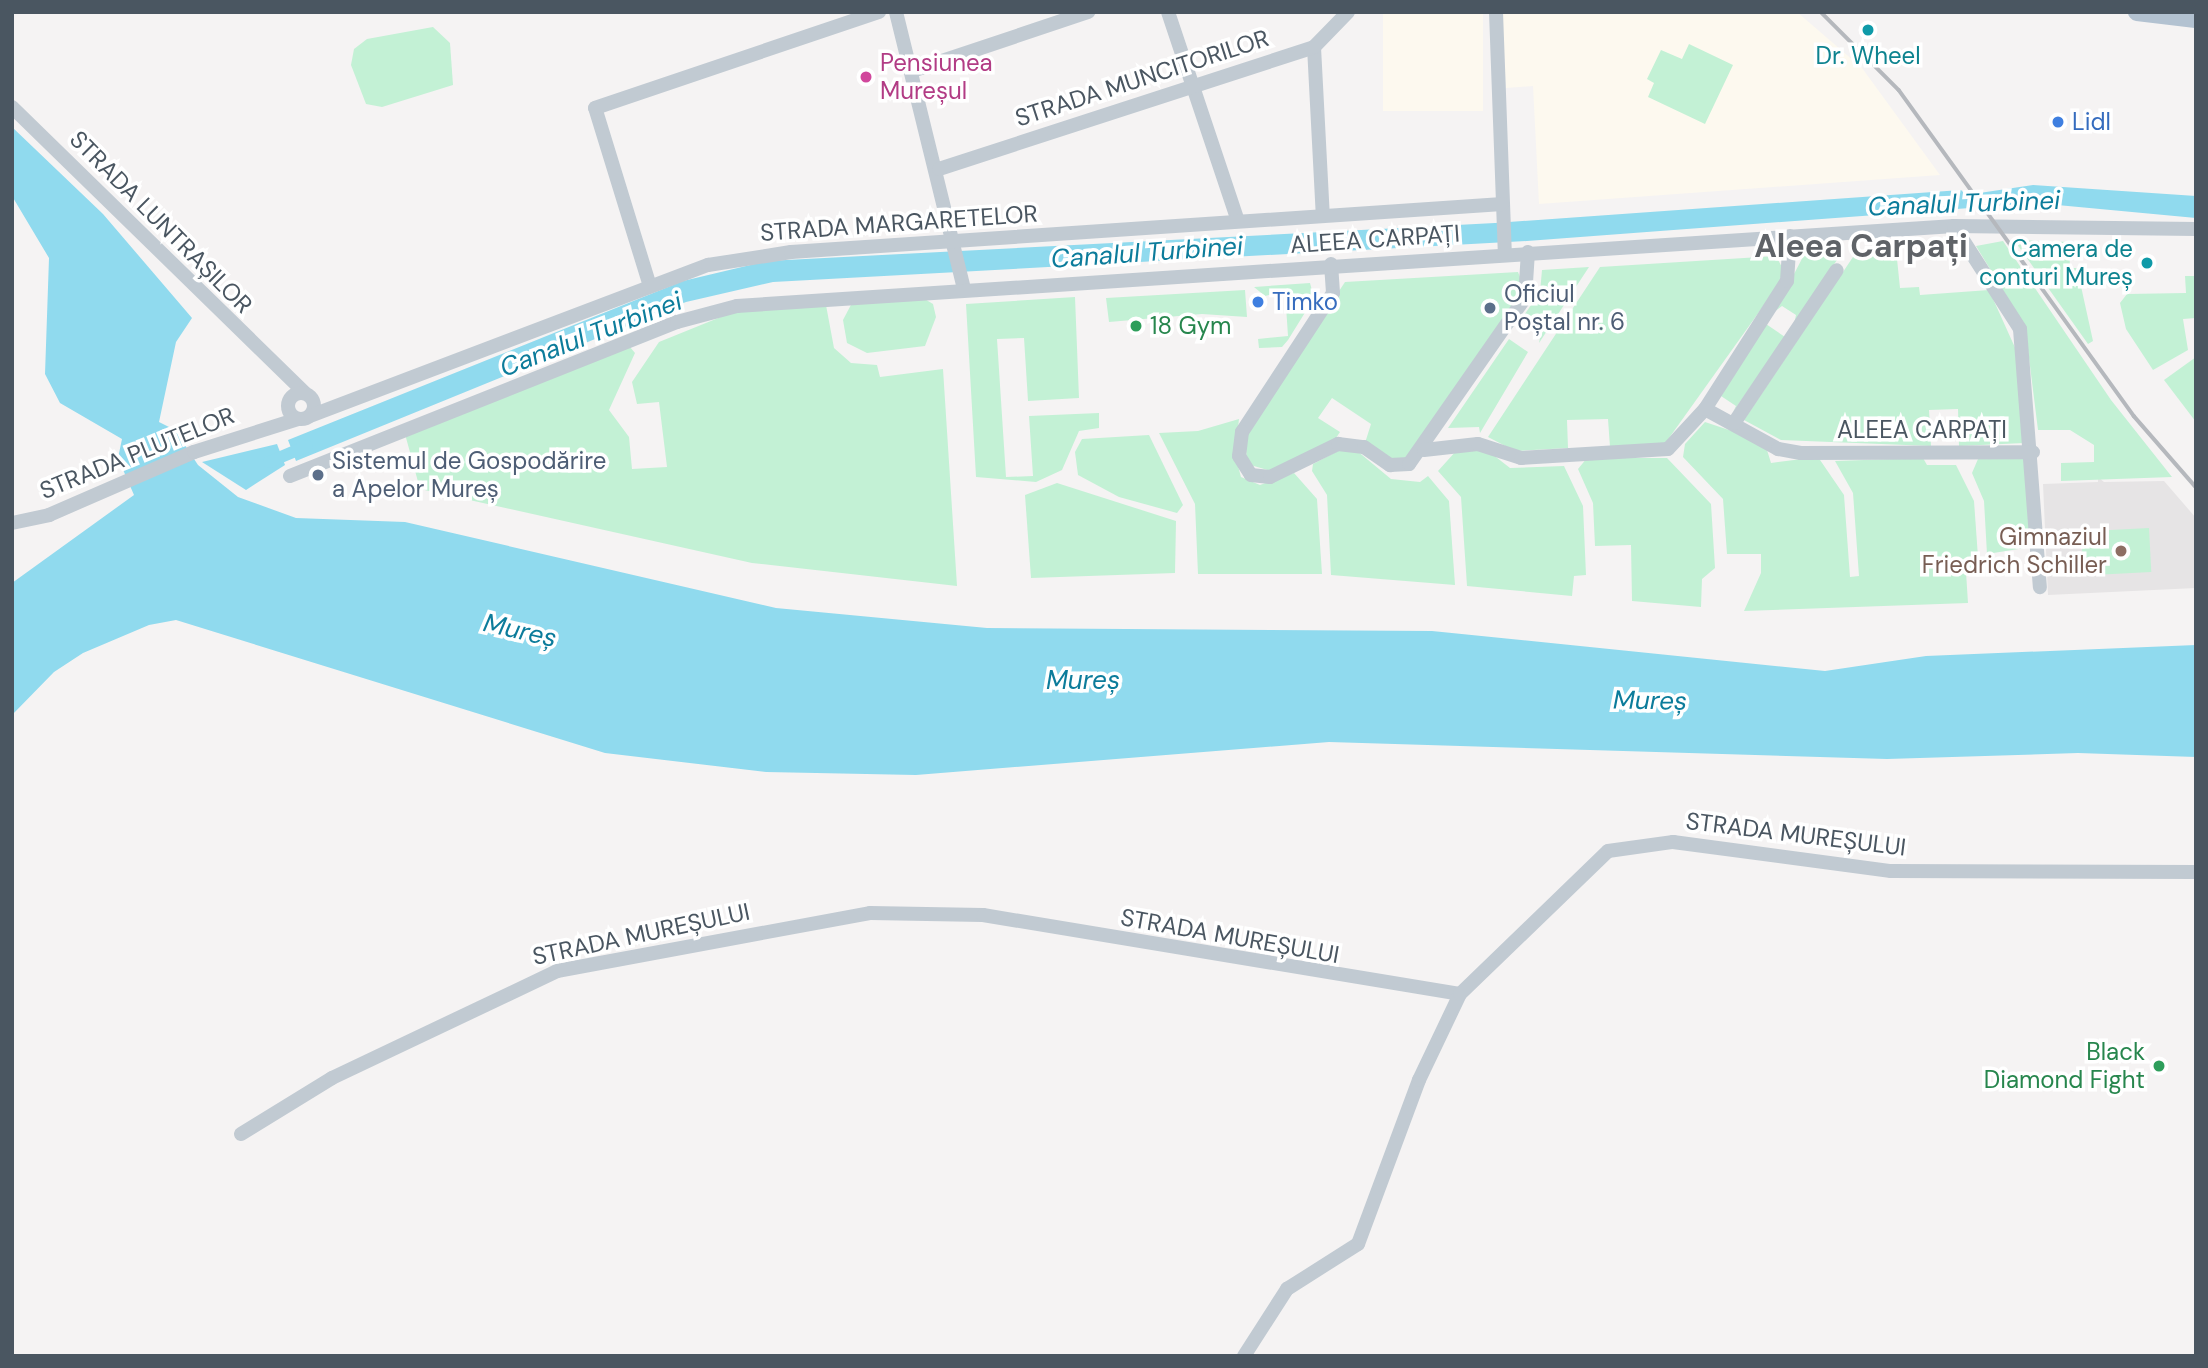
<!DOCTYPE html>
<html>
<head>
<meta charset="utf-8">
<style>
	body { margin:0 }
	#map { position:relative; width:2208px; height:1368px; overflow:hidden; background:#f5f3f3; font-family:"DM Sans",sans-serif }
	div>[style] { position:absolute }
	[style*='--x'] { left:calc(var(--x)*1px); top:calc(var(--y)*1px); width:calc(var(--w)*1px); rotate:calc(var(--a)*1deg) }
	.commercial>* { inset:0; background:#fdf9ef; transform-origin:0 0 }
	.education>* { inset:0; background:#e6e4e5 }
	.green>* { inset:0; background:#c3f1d5; transform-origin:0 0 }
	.water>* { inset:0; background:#90daee }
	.canal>* { height:12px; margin:-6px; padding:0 6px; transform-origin:6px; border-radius:6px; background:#90daee }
	.minor>* { height:14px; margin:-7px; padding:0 7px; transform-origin:7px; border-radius:7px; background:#c1cad2 }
	.minor>.ring { margin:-7px; padding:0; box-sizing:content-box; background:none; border:14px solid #c1cad2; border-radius:50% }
	.major>* { height:18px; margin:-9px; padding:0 9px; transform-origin:9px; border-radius:9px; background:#b3c2d1 }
	.rail>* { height:3.5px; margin:-1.75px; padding:0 1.75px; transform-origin:1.75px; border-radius:1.75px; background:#b5b8bd }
	.dots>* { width:19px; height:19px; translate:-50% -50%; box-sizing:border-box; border:4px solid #fff; border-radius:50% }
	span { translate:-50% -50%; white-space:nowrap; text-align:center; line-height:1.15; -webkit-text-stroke:7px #fff; paint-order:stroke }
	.culture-label { font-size:24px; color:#0d838f }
	.right { translate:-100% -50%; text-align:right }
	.hotel-label { font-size:24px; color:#b23c85 }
	.left { translate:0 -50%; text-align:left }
	.street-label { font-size:24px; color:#4a5661 }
	.shop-label { font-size:24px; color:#366cbe }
	.service-label { font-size:24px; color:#4e5e75 }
	.leisure-label { font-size:24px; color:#27864d }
	.education-label { font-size:24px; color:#785e54 }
	.water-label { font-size:26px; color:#0c7c9b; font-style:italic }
	.district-label { font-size:32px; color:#5f6368; font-weight:700 }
	.frame { position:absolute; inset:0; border:14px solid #4a5661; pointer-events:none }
</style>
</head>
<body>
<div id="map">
	<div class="commercial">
		<div style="left:1383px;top:12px;width:100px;height:99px"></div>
		<div style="clip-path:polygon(1501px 12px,1797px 12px,1862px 68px,1940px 175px,1539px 204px,1533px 86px,1506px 88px)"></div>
	</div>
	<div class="education">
		<div style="clip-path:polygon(2098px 477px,2104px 482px,2164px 481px,2196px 518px,2196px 588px,2048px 595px,2043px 484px,2098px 482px)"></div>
	</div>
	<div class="green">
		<div style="clip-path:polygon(433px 27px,450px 43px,453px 85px,382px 107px,366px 104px,351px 65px,354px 49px,367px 39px)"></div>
		<div style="clip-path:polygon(1689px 44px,1733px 65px,1705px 124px,1648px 97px,1654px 83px,1647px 79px,1661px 50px,1682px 59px)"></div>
		<div style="clip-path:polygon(2014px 240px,2069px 242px,2070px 268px,2077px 268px,2093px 341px,2088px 344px)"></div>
		<div style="clip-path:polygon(2003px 241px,2111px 400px,2172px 477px,2061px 481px,2061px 463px,2094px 462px,2094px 445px,2070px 430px,2038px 430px,2025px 326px,1976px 246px)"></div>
		<div style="clip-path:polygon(1896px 249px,1900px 288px,1919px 287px,1920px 295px,1989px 290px,2017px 352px,2024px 443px,1959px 446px,1958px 409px,1929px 410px,1931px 446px,1781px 440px,1744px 420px,1857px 251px)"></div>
		<div style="clip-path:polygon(1843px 251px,1794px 324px,1796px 315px,1782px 306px,1774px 312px,1805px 253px)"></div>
		<div style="clip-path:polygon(1776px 256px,1783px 269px,1779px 284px,1664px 445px,1610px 447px,1608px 419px,1567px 420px,1568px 448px,1515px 451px,1488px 437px,1600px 267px)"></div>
		<div style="clip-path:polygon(1589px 267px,1539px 343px,1541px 333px,1525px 322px,1516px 327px,1540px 292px,1542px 270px)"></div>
		<div style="clip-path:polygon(1518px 272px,1524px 287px,1409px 459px,1392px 461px,1365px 443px,1371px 424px,1332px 398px,1318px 418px,1340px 432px,1336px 438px,1271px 471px,1247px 464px,1245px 434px,1345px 282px)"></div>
		<div style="clip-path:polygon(2185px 276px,2196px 276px,2196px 318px,2183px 319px,2188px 350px,2153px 370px,2126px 329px,2120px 303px,2127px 294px,2186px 293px)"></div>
		<div style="clip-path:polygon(1310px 283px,1314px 298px,1288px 340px,1282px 347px,1259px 348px,1258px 339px,1288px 336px,1285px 291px,1265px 296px,1254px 287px)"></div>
		<div style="clip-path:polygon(1245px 290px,1247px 317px,1202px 314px,1109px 322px,1106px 298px)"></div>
		<div style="clip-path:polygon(1075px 297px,1079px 398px,1028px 401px,1024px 338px,997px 339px,1006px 477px,1033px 476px,1029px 416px,1099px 413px,1099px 428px,1079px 431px,1062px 470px,1036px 482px,976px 477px,966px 304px)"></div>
		<div style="clip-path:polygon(923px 298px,933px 304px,936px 317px,925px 346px,867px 353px,847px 343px,843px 320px,853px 301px)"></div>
		<div style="clip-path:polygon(826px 305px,834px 348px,851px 363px,877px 365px,880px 377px,943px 369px,957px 586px,752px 563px,420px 489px,405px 434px,630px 347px,635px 353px,609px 410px,629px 437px,632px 469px,667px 467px,659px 402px,637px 404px,632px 382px,659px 342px,738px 310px)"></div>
		<div style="clip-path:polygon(1766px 324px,1785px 337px,1733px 412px,1736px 406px,1721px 396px)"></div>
		<div style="clip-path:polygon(1509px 339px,1528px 352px,1480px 433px,1479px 427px,1448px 428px)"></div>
		<div style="clip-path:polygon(2196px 357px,2196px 422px,2164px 380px)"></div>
		<div style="clip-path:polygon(1239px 419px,1235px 455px,1241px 477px,1260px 485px,1294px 473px,1317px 499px,1322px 574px,1198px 574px,1195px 504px,1159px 433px,1198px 431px)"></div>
		<div style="clip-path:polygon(1705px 422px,1741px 434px,1767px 450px,1771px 463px,1818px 457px,1844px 495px,1850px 577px,1859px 576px,1853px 493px,1835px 461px,1923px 458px,1927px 465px,1956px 465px,1974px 501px,1979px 571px,1966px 572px,1968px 603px,1744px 611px,1761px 573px,1761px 554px,1727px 554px,1723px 499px,1683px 457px,1685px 444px)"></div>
		<div style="clip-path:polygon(1149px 435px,1183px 505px,1177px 513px,1119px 497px,1078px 475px,1075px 452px,1082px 439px)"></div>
		<div style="clip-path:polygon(1340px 450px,1356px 450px,1391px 479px,1420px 482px,1428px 476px,1449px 501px,1455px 585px,1331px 575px,1327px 495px,1312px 471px,1313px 464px)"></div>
		<div style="clip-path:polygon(1487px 450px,1510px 468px,1564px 466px,1583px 506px,1586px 575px,1574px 576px,1572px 596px,1467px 586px,1461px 497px,1438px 471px,1456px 451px)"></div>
		<div style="clip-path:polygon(1587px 458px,1667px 458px,1711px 504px,1715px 568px,1702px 579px,1701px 607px,1632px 601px,1631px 545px,1595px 546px,1593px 503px,1578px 469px)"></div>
		<div style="clip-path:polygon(1978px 459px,2025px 459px,2031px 547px,1987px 554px,1984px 501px,1972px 473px)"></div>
		<div style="clip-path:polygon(1057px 483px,1176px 521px,1175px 573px,1031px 578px,1025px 495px)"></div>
		<div style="left:2149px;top:528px;width:44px;height:68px;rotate:87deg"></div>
	</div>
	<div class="water">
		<div style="clip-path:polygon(12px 127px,103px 214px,192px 318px,176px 342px,159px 422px,175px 430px,198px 465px,238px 497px,296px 518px,405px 522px,776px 608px,987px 628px,1432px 631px,1825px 671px,1926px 656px,2196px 645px,2196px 757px,2078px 753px,1887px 759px,1329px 742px,916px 775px,766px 772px,605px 753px,176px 620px,149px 625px,83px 653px,54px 672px,12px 715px,12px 583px,134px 495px,118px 458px,122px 439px,60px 403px,45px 374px,49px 258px,12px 196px)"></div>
		<div style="clip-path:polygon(2033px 185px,2196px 196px,2196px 218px,2036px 203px,1527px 241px,773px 282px,686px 302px,296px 461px,288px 440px,683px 281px,767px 261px,1495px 223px,1961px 190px,1966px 195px)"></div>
		<div style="clip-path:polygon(277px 444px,285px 465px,246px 490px,202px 462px)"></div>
	</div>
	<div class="canal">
		<div style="--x:269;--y:462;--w:41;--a:-22.8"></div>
	</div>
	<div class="minor">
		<div style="--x:896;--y:12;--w:284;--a:76.2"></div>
		<div style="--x:1168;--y:12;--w:220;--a:71.5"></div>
		<div style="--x:1496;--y:12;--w:241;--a:87.9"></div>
		<div style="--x:1314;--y:47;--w:169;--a:87"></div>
		<div style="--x:912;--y:71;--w:186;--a:-18.5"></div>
		<div style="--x:12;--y:107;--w:409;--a:44.3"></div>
		<div style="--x:939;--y:169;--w:394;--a:-18"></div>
		<div style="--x:1314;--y:47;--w:49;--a:-45.8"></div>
		<div style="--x:1954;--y:226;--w:122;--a:57.3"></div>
		<div style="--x:2020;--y:329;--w:259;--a:85.6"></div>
		<div style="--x:1331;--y:264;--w:29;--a:86"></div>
		<div style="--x:1333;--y:293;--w:166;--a:123.2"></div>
		<div style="--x:1242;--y:432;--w:24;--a:97"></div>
		<div style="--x:1239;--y:456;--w:22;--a:58"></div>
		<div style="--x:1251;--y:475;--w:19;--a:6"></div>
		<div style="--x:1270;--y:477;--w:76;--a:-25.9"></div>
		<div style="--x:1338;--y:444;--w:26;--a:7"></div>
		<div style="--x:1364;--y:447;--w:32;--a:35"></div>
		<div style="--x:1390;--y:465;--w:19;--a:-3"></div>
		<div style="--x:1409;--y:464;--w:203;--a:-55.1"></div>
		<div style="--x:1525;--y:298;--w:46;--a:-86.3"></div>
		<div style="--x:649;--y:283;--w:183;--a:-107.1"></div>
		<div style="--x:595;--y:108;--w:300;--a:-18.7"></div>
		<div class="ring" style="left:288px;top:393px;width:12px;height:12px"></div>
		<div style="--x:1705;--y:409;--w:83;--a:28.7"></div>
		<div style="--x:1778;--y:449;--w:23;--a:10"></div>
		<div style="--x:1801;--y:453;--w:232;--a:-0.2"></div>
		<div style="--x:310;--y:416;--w:426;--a:-20.8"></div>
		<div style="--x:708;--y:265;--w:84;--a:-8.9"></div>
		<div style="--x:791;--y:252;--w:713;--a:-3.86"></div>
		<div style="--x:1734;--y:423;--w:184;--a:-56.1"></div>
		<div style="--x:1424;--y:450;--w:54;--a:-6.3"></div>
		<div style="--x:1478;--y:444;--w:45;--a:18"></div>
		<div style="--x:1521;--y:458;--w:147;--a:-3.5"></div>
		<div style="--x:1668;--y:449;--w:54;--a:-47.2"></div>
		<div style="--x:1705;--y:409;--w:152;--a:-57.4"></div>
		<div style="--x:1787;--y:281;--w:45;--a:-86.2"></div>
		<div style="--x:290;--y:476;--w:417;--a:-21.7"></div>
		<div style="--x:677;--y:322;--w:62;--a:-14.9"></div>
		<div style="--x:737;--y:306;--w:1220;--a:-3.76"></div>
		<div style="--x:1954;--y:226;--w:242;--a:0.7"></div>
		<div style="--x:12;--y:523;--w:38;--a:-12"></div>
		<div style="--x:49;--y:515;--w:158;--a:-23.5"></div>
		<div style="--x:194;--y:452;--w:109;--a:-17.6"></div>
		<div style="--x:241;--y:1134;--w:107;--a:-31.6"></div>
		<div style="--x:332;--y:1078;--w:249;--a:-25.4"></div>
		<div style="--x:557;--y:971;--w:318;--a:-10.5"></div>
		<div style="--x:870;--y:913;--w:113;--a:1"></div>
		<div style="--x:983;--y:915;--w:483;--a:9.4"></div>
		<div style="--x:1244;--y:1356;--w:80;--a:-57.3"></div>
		<div style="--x:1287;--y:1289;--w:84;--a:-32.4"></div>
		<div style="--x:1358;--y:1244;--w:175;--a:-69.6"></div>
		<div style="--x:1419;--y:1080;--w:95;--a:-64.5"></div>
		<div style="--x:1460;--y:994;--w:206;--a:-44"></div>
		<div style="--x:1608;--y:851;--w:66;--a:-7.9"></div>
		<div style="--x:1673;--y:842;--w:220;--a:7.6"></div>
		<div style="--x:1891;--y:871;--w:305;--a:0.2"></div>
	</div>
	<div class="major">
		<div style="--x:2137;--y:12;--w:59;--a:6.8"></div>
	</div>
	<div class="rail">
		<div style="--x:1821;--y:12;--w:110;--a:45"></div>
		<div style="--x:1899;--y:90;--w:402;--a:54.2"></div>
		<div style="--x:2134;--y:416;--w:94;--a:48.9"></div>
	</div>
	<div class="dots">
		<div style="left:1868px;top:30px;background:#0f9aa8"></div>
		<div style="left:866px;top:77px;background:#d1479c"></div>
		<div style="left:2058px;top:122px;background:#3f7fe0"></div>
		<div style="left:2147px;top:263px;background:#0f9aa8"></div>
		<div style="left:1258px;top:302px;background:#3f7fe0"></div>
		<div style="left:1490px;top:308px;background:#5c6f8a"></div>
		<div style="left:1136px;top:326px;background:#2e9e5b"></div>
		<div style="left:318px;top:475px;background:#5c6f8a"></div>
		<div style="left:2121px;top:551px;background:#8d6e63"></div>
		<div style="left:2159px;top:1066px;background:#2e9e5b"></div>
	</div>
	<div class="culture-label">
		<span style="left:1868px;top:56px">Dr. Wheel</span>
		<span class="right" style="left:2133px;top:263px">Camera de<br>conturi Mureș</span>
	</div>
	<div class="hotel-label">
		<span class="left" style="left:880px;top:77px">Pensiunea<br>Mureșul</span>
	</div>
	<div class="street-label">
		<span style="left:1142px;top:78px;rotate:-18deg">STRADA MUNCITORILOR</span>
		<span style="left:161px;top:222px;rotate:45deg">STRADA LUNTRAȘILOR</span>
		<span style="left:899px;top:223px;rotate:-4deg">STRADA MARGARETELOR</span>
		<span style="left:1375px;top:239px;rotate:-4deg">ALEEA CARPAȚI</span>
		<span style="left:1922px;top:430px">ALEEA CARPAȚI</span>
		<span style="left:137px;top:453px;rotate:-22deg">STRADA PLUTELOR</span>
		<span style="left:1796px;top:834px;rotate:7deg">STRADA MUREȘULUI</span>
		<span style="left:641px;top:934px;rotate:-12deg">STRADA MUREȘULUI</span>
		<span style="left:1230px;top:936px;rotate:10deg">STRADA MUREȘULUI</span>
	</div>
	<div class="shop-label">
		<span class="left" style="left:2072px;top:122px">Lidl</span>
		<span class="left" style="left:1272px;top:302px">Timko</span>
	</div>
	<div class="service-label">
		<span class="left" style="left:1504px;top:308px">Oficiul<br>Poștal nr. 6</span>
		<span class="left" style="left:332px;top:475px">Sistemul de Gospodărire<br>a Apelor Mureș</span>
	</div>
	<div class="leisure-label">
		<span class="left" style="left:1150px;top:326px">18 Gym</span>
		<span class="right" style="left:2145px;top:1066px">Black<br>Diamond Fight</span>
	</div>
	<div class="education-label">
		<span class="right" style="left:2107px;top:551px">Gimnaziul<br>Friedrich Schiller</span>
	</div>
	<div class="water-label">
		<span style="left:1964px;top:204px;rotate:-2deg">Canalul Turbinei</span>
		<span style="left:1147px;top:253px;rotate:-4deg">Canalul Turbinei</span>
		<span style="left:591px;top:335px;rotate:-21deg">Canalul Turbinei</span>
		<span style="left:520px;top:631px;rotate:13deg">Mureș</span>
		<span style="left:1083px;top:681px">Mureș</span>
		<span style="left:1650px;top:701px;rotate:1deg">Mureș</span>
	</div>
	<div class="district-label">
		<span style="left:1861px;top:246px">Aleea Carpați</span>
	</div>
	<div class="frame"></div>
</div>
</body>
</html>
